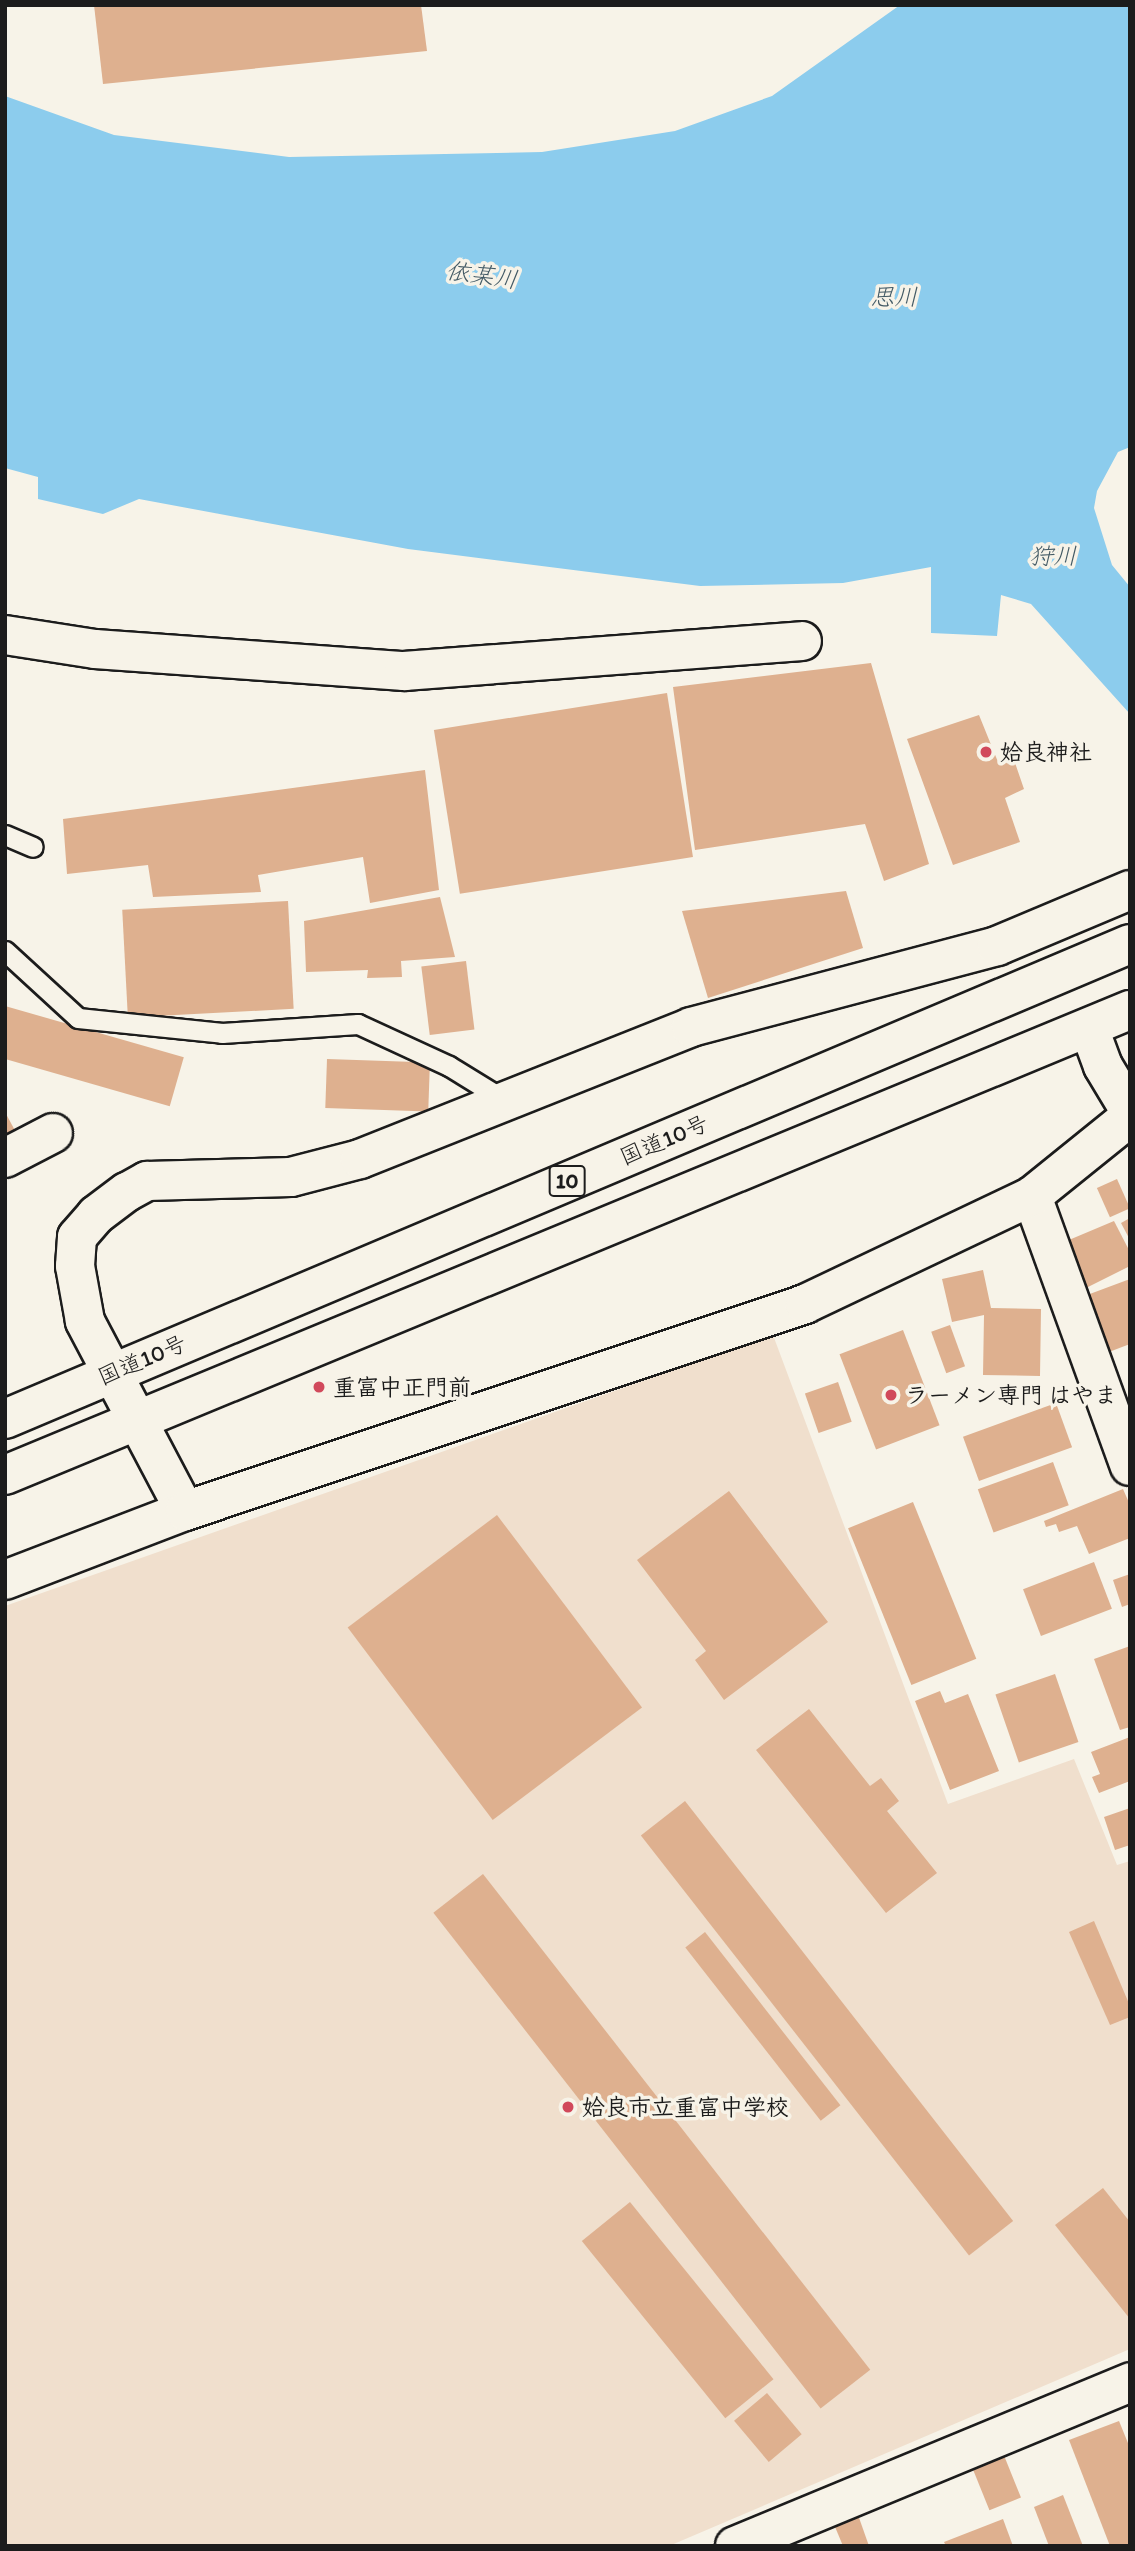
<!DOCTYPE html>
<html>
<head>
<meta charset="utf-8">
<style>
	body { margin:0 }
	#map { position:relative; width:1135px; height:2551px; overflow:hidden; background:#f7f3e8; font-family:Itim,"Klee One",sans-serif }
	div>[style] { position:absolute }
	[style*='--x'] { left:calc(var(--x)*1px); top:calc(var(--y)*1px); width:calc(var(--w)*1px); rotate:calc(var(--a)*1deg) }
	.built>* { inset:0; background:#f0dfcd }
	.water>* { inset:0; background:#8ccced }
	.building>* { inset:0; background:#deb08f; transform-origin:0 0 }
	.roads { filter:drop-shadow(2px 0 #1c1c1c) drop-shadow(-2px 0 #1c1c1c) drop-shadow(0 2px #1c1c1c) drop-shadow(0 -2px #1c1c1c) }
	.lane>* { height:19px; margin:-9.5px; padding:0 9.5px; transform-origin:9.5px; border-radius:9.5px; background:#f7f3e8 }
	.street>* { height:38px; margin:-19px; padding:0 19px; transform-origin:19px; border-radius:19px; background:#f7f3e8 }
	.highway>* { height:38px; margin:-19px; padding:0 19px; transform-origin:19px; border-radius:19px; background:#f7f3e8 }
	.dots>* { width:19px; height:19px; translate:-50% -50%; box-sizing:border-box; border:4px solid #f7f3e8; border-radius:50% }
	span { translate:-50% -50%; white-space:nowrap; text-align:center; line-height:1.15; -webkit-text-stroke:7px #f7f3e8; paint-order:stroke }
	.shield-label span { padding:2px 5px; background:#f7f3e8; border:2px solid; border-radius:5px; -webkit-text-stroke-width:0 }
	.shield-label { font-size:21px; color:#1c1c1c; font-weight:700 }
	.poi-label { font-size:23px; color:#1c1c1c; font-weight:700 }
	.left { translate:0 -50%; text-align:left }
	.street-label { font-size:23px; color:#1c1c1c }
	.water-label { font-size:24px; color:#435a65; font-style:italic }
	.frame { position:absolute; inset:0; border:7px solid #1c1c1c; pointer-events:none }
</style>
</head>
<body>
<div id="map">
	<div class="built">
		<div style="clip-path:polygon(773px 1335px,948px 1804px,1074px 1759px,1117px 1865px,1130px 1861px,1130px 2349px,669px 2546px,5px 2546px,5px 1606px)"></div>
	</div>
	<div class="water">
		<div style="clip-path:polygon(900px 5px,1130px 5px,1130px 447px,1118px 452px,1097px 491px,1094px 508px,1112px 565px,1130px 587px,1130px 714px,1031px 604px,1001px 595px,997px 636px,931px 633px,931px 567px,843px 583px,700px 586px,408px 549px,139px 499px,103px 514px,38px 499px,38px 477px,5px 468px,5px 96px,114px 135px,289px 157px,542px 152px,675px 131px,772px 96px)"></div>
	</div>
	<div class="building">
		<div style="clip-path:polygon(94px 5px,421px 5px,427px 51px,103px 84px)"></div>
		<div style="clip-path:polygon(871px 663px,929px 864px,884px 881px,865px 824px,695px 850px,673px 687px)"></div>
		<div style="left:667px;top:693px;width:166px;height:236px;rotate:81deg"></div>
		<div style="clip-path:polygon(979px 715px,998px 762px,1013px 757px,1024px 789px,1005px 798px,1020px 842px,953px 865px,907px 739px)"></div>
		<div style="clip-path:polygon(425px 770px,439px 890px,370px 903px,363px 857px,258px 875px,261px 892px,153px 897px,148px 865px,67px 874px,63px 819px)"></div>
		<div style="clip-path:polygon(846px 891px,863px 948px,708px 998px,682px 911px)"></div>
		<div style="clip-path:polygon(440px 897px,455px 957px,401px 961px,402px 977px,367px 978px,368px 970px,306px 972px,304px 921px)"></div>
		<div style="left:288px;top:901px;width:108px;height:166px;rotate:87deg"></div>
		<div style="left:466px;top:961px;width:69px;height:45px;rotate:83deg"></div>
		<div style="left:5px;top:1006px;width:186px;height:51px;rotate:16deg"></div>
		<div style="left:327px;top:1059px;width:103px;height:49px;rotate:2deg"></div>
		<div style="clip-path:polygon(5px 1112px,19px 1138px,5px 1145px)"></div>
		<div style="left:1117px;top:1179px;width:32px;height:22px;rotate:66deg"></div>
		<div style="clip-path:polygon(1130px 1218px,1130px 1240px,1121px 1223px)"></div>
		<div style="clip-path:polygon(1114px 1221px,1130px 1252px,1130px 1266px,1080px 1291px,1057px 1245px)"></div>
		<div style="clip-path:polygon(983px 1270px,991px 1308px,1041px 1309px,1040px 1376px,983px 1375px,984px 1315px,952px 1322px,942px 1279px)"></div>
		<div style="clip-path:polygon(1130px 1279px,1130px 1344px,1101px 1355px,1079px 1298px)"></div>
		<div style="left:950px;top:1325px;width:44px;height:20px;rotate:70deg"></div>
		<div style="left:903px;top:1330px;width:102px;height:68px;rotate:69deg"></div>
		<div style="left:838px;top:1382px;width:42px;height:35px;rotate:71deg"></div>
		<div style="left:1056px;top:1403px;width:47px;height:99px;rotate:70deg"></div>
		<div style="left:1053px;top:1462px;width:46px;height:80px;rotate:70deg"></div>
		<div style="clip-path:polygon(1123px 1489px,1130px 1505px,1130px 1538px,1089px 1554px,1077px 1526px,1059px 1532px,1056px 1524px,1046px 1527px,1044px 1521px)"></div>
		<div style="clip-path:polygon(729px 1491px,828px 1622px,724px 1700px,695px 1660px,706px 1651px,637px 1560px)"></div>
		<div style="left:913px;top:1502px;width:169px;height:70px;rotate:68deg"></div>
		<div style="left:497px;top:1515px;width:241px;height:187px;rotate:53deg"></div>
		<div style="left:1094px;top:1562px;width:50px;height:76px;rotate:69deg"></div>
		<div style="clip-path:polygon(1130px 1574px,1130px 1604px,1122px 1607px,1113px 1580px)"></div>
		<div style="clip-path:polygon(1130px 1646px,1130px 1727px,1120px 1730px,1094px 1659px)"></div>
		<div style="left:1055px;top:1674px;width:72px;height:63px;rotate:71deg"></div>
		<div style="clip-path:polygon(940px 1691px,945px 1703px,968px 1694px,999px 1771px,950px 1790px,915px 1701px)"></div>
		<div style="clip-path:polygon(809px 1709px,870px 1786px,881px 1778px,899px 1801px,887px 1811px,937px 1873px,886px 1913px,756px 1750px)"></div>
		<div style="clip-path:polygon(1130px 1737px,1130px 1781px,1099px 1793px,1092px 1777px,1100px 1774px,1091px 1752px)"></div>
		<div style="left:685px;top:1801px;width:533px;height:56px;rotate:52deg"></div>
		<div style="clip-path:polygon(1130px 1808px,1130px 1845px,1115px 1850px,1104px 1817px)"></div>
		<div style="left:483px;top:1874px;width:629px;height:63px;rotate:52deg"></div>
		<div style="clip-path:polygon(1094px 1921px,1130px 2006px,1130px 2017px,1110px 2025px,1069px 1932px)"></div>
		<div style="left:705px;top:1932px;width:220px;height:25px;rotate:52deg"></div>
		<div style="clip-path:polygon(1103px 2188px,1130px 2222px,1130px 2319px,1055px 2225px)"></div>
		<div style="left:630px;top:2202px;width:228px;height:62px;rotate:51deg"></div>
		<div style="left:767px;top:2393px;width:54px;height:43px;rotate:50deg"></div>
		<div style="clip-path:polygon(1119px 2421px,1130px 2448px,1130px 2546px,1110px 2546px,1069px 2440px)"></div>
		<div style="left:1003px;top:2453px;width:48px;height:34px;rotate:68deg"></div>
		<div style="clip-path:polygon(1063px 2495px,1083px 2546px,1049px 2546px,1034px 2507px)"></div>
		<div style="clip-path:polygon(857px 2512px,869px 2546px,843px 2546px,833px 2522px)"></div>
		<div style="clip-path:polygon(1003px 2519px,1013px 2546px,946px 2546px,944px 2542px)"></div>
	</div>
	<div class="roads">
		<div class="lane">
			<div style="--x:5;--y:835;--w:30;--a:23"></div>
			<div style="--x:5;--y:951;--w:99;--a:42.5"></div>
			<div style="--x:78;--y:1018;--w:145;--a:5.9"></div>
			<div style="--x:222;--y:1033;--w:136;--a:-3.8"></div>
			<div style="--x:358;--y:1024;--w:100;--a:24.8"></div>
			<div style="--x:449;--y:1066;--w:67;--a:31.6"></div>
		</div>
		<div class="street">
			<div style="--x:5;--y:635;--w:91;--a:8.8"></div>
			<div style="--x:95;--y:649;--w:310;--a:4.1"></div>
			<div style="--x:404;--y:671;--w:399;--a:-4.3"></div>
			<div style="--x:1089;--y:1028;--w:40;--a:69.8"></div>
			<div style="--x:1103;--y:1066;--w:52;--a:59"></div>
			<div style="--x:5;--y:1158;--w:54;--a:-27.5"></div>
			<div style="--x:1032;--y:1196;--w:287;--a:70.1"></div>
			<div style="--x:185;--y:1511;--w:215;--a:-117.8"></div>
			<div style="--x:85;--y:1321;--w:56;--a:-100.3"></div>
			<div style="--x:75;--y:1266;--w:29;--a:-86"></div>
			<div style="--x:77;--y:1237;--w:29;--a:-49"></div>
			<div style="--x:96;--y:1215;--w:39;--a:-37"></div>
			<div style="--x:127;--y:1192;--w:23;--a:-29"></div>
			<div style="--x:147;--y:1181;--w:144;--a:-1.6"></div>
			<div style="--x:291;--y:1177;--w:71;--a:-14.6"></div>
			<div style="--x:360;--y:1159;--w:356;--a:-21.7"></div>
			<div style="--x:691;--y:1027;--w:317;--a:-14.8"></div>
			<div style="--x:997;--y:946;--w:144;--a:-22.8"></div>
			<div style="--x:5;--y:1580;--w:193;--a:-21"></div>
			<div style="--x:185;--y:1511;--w:654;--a:-18.46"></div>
			<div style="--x:805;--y:1304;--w:251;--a:-25.4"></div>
			<div style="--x:1032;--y:1196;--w:126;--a:-38.9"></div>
			<div style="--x:735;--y:2546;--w:428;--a:-22.5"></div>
		</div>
		<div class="highway">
			<div style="--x:5;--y:1419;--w:1221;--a:-22.89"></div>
			<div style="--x:5;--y:1475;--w:1217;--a:-22.46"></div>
		</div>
	</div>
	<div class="dots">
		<div style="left:986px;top:752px;background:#d1495b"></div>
		<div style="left:319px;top:1387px;background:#d1495b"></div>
		<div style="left:891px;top:1395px;background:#d1495b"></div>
		<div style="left:568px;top:2107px;background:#d1495b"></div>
	</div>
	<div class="shield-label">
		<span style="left:567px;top:1181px">10</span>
	</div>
	<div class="poi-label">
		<span class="left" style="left:1000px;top:752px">姶良神社</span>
		<span class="left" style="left:333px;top:1387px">重富中正門前</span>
		<span class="left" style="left:905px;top:1395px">ラーメン専門 はやま</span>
		<span class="left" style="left:582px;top:2107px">姶良市立重富中学校</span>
	</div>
	<div class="street-label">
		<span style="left:664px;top:1140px;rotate:-23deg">国道10号</span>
		<span style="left:142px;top:1360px;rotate:-23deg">国道10号</span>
	</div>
	<div class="water-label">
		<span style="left:482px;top:275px;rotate:8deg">依某川</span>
		<span style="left:894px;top:297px">思川</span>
		<span style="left:1053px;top:556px">狩川</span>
	</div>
	<div class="frame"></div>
</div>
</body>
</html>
